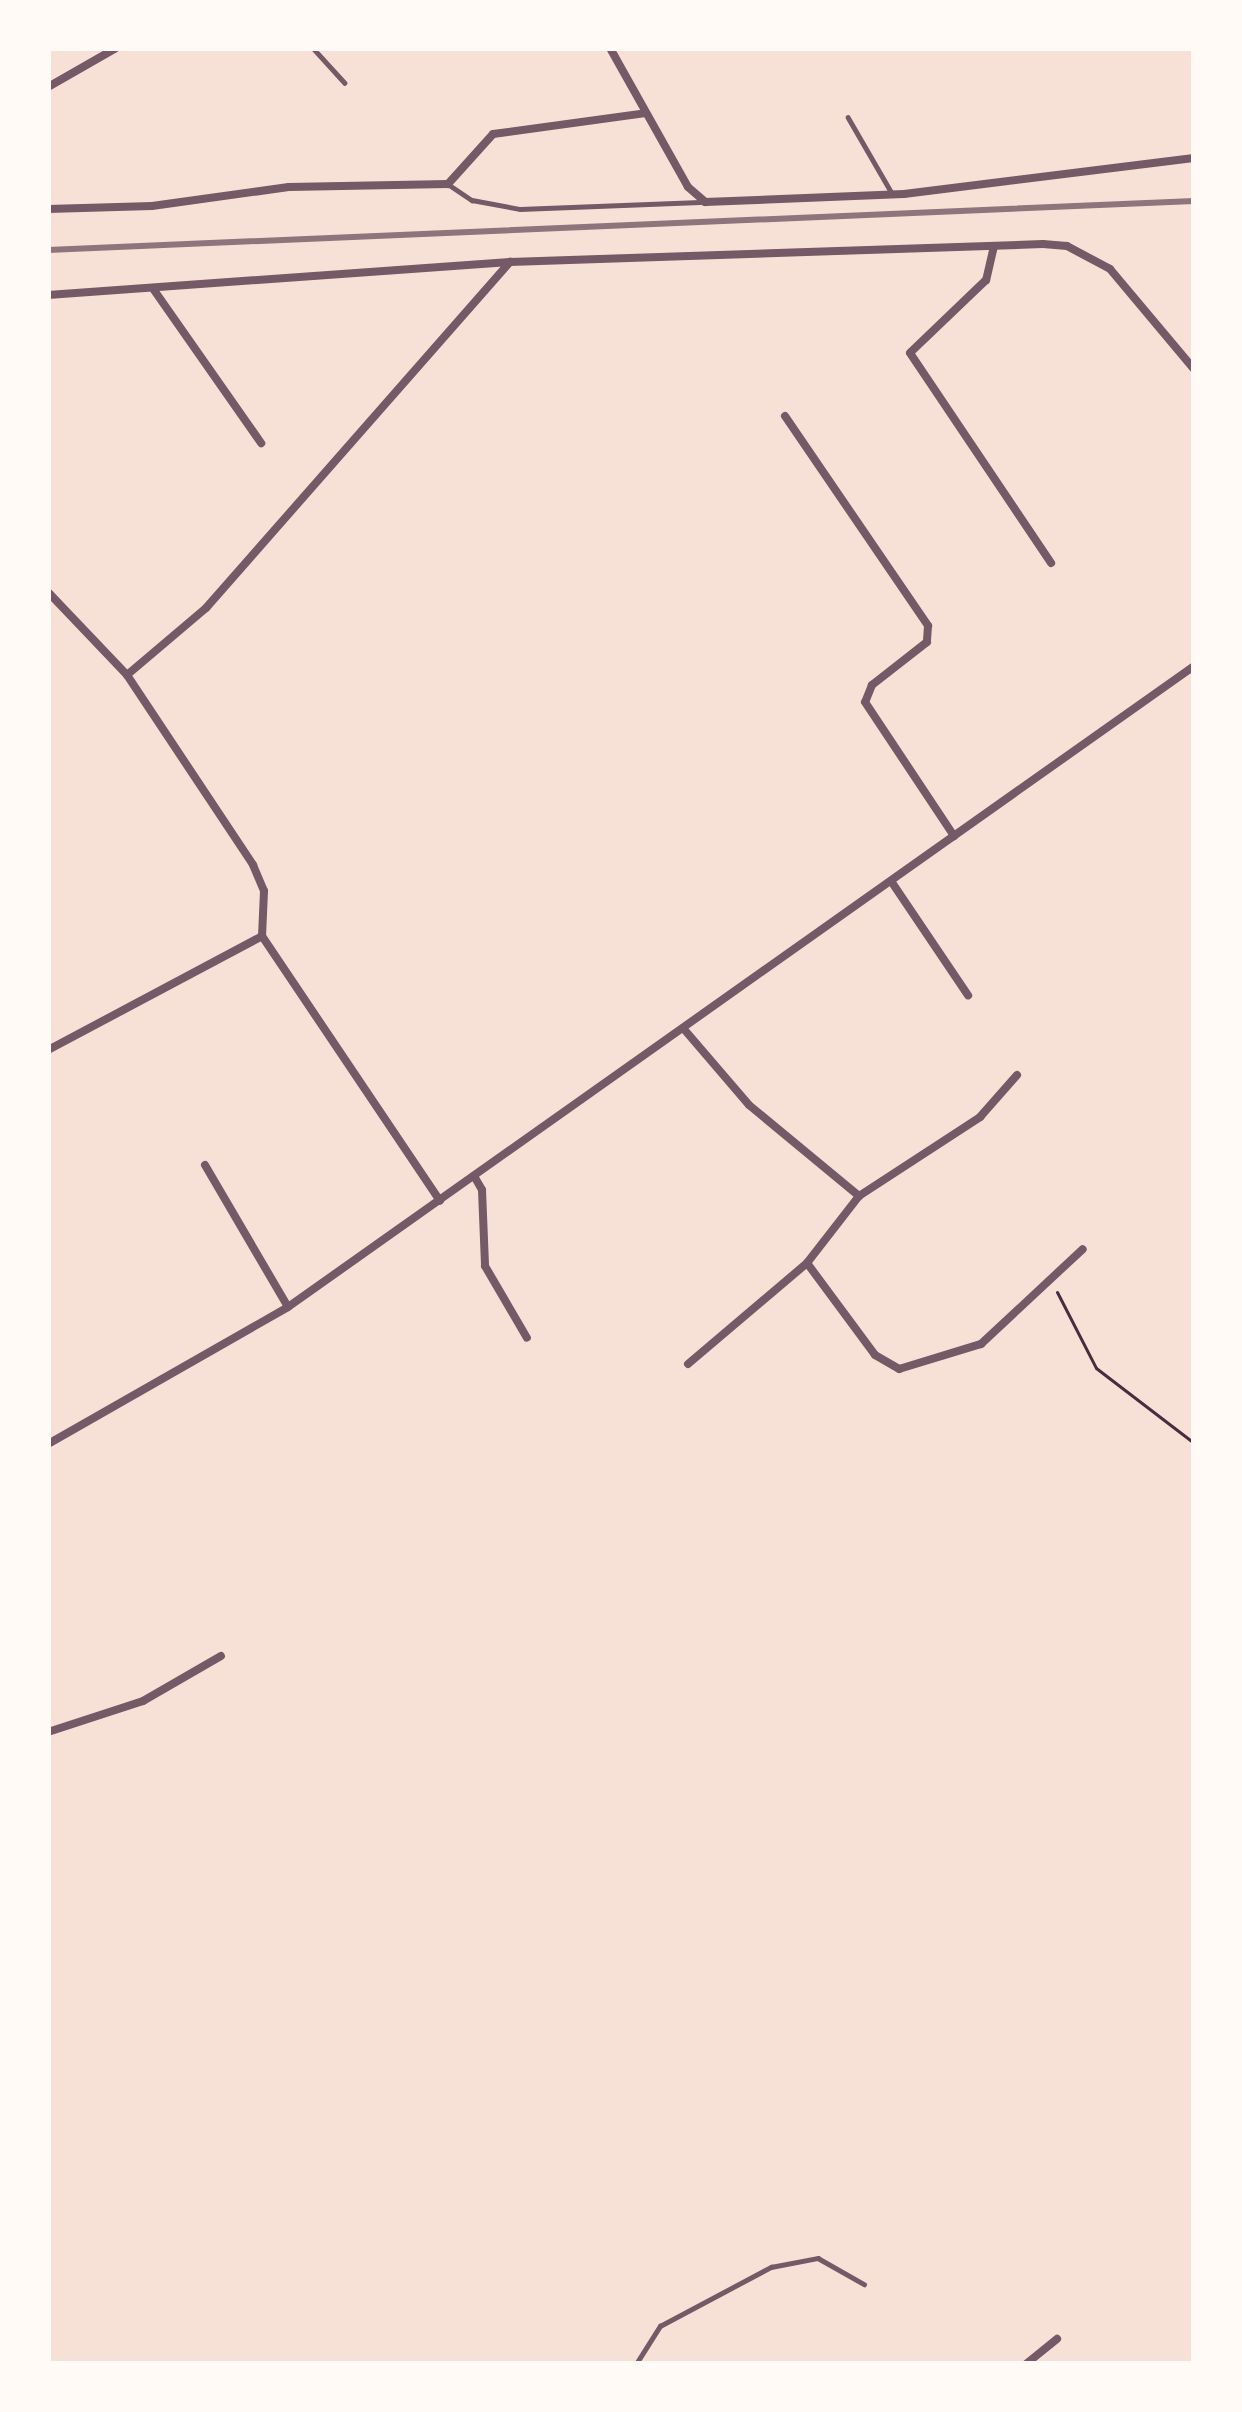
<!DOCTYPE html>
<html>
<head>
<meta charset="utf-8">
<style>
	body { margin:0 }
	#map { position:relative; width:1242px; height:2412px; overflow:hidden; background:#f7e1d7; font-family:"Golos Text",sans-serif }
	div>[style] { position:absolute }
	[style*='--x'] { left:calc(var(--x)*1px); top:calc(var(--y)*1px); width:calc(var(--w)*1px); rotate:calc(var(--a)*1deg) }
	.path>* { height:3px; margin:-1.5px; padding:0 1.5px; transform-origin:1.5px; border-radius:1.5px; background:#4a2c40 }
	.service>* { height:4.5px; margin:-2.25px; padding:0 2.25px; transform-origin:2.25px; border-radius:2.25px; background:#755966 }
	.minor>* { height:8px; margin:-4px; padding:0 4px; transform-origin:4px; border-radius:4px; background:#755966 }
	.rail>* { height:6px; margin:-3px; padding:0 3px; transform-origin:3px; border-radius:3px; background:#8f747c }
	span { translate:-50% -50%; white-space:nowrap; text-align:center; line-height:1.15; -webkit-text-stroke:10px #fffaf5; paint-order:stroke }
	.frame { position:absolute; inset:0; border:51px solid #fffaf5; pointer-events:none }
</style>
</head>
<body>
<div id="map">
	<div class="path">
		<div style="--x:1057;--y:1292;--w:85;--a:62.8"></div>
		<div style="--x:1096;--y:1368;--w:123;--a:37.4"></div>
	</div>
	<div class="service">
		<div style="--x:313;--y:48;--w:47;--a:47.6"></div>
		<div style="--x:848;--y:117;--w:90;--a:60"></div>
		<div style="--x:448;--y:184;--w:29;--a:34"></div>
		<div style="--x:472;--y:200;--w:49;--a:10.6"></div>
		<div style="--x:520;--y:209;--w:180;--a:-2.2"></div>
		<div style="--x:636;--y:2364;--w:45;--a:-57.7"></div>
		<div style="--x:660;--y:2326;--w:126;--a:-28"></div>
		<div style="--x:771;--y:2267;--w:48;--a:-10.8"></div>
		<div style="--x:818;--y:2258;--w:53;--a:29.5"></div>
	</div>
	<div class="minor">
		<div style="--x:610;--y:48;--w:159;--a:60.7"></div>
		<div style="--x:688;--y:187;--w:23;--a:41"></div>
		<div style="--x:705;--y:202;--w:199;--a:-2.3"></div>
		<div style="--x:904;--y:194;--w:292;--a:-7.1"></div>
		<div style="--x:48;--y:87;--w:78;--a:-29.8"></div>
		<div style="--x:48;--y:209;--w:104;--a:-1.7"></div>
		<div style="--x:152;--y:206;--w:138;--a:-7.9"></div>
		<div style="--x:289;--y:187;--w:159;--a:-1.1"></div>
		<div style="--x:448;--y:184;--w:67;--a:-48"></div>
		<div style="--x:493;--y:134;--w:154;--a:-7.8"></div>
		<div style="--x:994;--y:246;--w:35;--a:103"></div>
		<div style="--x:986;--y:280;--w:105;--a:136.2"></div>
		<div style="--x:910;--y:353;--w:253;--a:56.1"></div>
		<div style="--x:154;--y:290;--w:187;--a:55"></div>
		<div style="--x:48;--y:295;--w:463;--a:-4.1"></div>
		<div style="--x:510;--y:262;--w:533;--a:-1.93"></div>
		<div style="--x:1043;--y:244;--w:24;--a:5"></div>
		<div style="--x:1067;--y:246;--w:49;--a:28.1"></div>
		<div style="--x:1110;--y:269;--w:131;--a:50"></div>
		<div style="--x:785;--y:416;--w:254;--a:55.7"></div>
		<div style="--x:928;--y:626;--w:16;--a:94"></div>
		<div style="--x:927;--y:642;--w:70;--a:142"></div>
		<div style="--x:872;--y:685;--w:18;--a:112"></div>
		<div style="--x:865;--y:702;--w:161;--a:56.4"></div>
		<div style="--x:48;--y:592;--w:115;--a:46.4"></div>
		<div style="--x:127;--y:675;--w:228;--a:56.4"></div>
		<div style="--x:253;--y:865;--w:28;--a:67"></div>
		<div style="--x:264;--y:891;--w:45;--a:92.5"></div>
		<div style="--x:262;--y:936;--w:319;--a:56.1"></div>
		<div style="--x:127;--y:675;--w:104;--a:-40.3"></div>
		<div style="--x:206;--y:608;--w:461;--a:-48.7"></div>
		<div style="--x:891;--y:881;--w:138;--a:56"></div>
		<div style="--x:683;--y:1028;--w:101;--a:49.4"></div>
		<div style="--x:749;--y:1105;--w:143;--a:39.6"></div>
		<div style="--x:48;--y:1050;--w:242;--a:-28"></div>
		<div style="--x:205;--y:1165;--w:164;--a:59.7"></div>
		<div style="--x:474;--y:1176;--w:16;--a:60"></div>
		<div style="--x:482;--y:1190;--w:76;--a:87.7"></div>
		<div style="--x:485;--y:1266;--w:83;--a:59.7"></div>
		<div style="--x:807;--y:1263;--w:114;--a:53.5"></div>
		<div style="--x:875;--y:1355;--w:28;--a:30"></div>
		<div style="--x:899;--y:1369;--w:86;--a:-17"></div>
		<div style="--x:981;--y:1344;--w:139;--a:-43"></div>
		<div style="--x:688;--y:1364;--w:156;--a:-40.3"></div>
		<div style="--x:807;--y:1263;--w:85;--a:-52.2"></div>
		<div style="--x:859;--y:1196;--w:145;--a:-33.1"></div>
		<div style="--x:980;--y:1117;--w:56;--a:-48.6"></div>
		<div style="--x:48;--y:1444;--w:276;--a:-29.7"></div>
		<div style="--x:288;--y:1307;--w:1110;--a:-35.28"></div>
		<div style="--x:48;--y:1732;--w:100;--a:-18.1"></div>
		<div style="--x:143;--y:1701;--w:90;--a:-30"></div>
		<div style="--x:1026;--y:2364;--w:40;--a:-39"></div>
	</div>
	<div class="rail">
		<div style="--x:48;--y:250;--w:1147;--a:-2.45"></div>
	</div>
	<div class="frame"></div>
</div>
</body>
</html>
